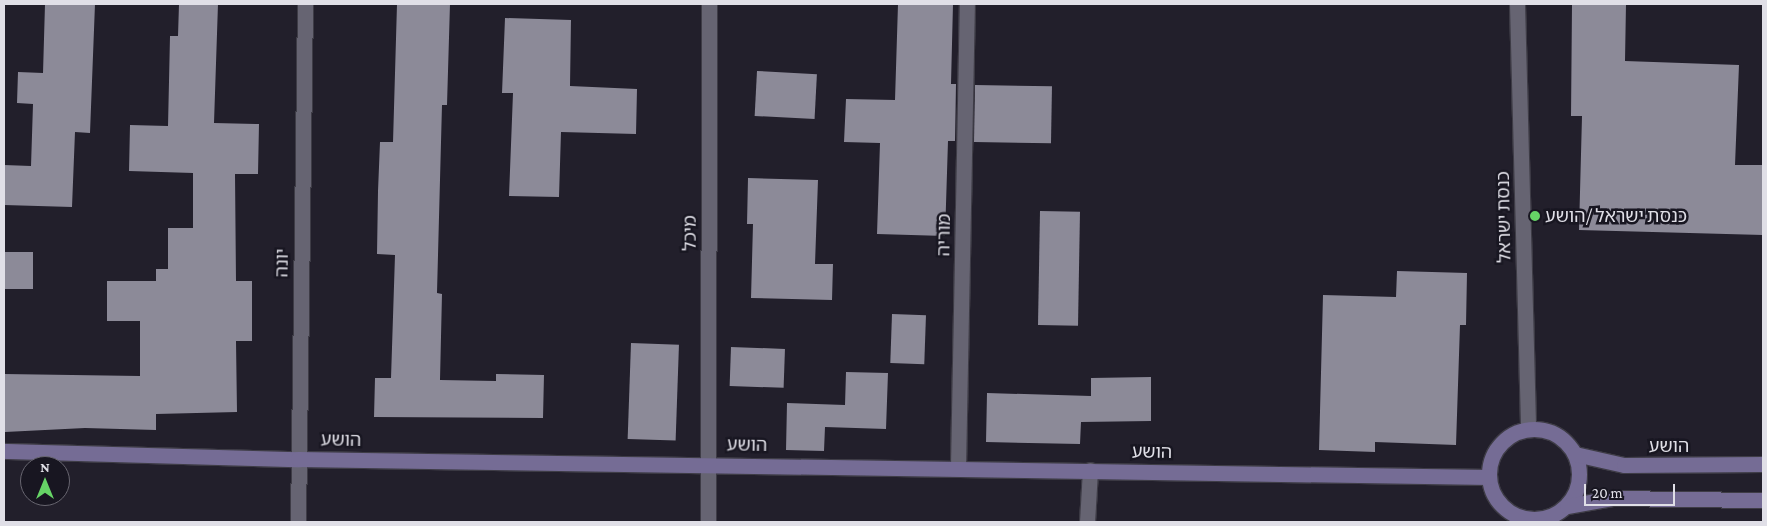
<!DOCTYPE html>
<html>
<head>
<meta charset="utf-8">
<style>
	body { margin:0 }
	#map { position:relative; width:1767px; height:526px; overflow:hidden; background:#221f2b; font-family:"Crimson Pro","Noto Sans Hebrew",serif }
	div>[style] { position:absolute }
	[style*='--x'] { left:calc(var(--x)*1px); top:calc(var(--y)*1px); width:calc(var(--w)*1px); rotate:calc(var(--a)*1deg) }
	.building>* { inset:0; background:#8c8a98; transform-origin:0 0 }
	.roads { filter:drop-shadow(1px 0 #3e3c46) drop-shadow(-1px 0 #3e3c46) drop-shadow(0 1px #3e3c46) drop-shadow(0 -1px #3e3c46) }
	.street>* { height:15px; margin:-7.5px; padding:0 7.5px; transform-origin:7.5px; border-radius:7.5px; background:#666472 }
	.secondary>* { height:15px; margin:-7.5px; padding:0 7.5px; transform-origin:7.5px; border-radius:7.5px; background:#756c95 }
	.secondary>.ring { margin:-7.5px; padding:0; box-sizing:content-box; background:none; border:15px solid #756c95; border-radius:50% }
	.dots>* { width:14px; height:14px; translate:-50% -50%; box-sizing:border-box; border:2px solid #181621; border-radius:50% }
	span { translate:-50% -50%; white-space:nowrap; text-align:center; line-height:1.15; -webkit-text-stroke:5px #181621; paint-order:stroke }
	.poi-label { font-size:18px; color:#e0dfe7 }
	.left { translate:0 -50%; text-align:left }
	.street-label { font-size:18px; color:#e0dfe7 }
	.frame { position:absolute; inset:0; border:5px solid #e0dfe7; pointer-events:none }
	.north { position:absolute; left:20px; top:456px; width:50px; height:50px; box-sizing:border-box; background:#181621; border:1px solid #686670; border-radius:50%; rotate:0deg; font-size:14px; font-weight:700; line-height:20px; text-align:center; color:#e0dfe7 }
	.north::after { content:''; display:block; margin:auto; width:18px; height:22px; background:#66d466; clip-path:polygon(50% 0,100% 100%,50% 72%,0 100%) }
	.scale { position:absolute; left:1584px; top:484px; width:91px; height:22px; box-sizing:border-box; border:2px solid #e0dfe7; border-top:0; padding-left:6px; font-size:15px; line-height:18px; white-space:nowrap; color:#e0dfe7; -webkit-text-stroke:4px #181621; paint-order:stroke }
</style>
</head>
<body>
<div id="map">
	<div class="building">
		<div style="clip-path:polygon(45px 4px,95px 4px,90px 133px,75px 132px,72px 207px,4px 205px,4px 165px,31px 166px,33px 104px,17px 103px,18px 72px,43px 73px)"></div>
		<div style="clip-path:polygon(179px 4px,218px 4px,214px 123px,259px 124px,258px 174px,235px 174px,236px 281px,252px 281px,252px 341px,236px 341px,237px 412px,156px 414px,156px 430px,85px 428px,5px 432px,4px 374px,140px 376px,140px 321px,107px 321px,107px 281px,156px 281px,156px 269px,168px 269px,168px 228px,193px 228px,193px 173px,129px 171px,130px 125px,168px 126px,170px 36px,178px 36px)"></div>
		<div style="clip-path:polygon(397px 4px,450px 4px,447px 105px,442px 105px,437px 293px,442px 294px,440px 380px,496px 381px,496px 374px,544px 375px,543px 418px,374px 417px,375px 378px,391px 378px,395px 255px,377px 254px,378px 191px,380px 142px,393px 142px)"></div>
		<div style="clip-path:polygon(898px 4px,953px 4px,951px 84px,956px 84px,955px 141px,948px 141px,945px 236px,877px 234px,880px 143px,844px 142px,846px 99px,895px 100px)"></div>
		<div style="clip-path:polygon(1572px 4px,1626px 4px,1625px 61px,1739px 65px,1735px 165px,1763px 165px,1763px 235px,1579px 230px,1582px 116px,1571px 116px)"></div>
		<div style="clip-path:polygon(505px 18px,571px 20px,570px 86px,637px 89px,636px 134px,561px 132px,559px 197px,509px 196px,513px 93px,502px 93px)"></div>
		<div style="left:757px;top:71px;width:60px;height:45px;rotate:3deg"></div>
		<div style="left:975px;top:85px;width:77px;height:57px;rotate:1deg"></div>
		<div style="clip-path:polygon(748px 178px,818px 180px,815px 264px,833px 264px,832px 300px,751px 298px,753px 224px,747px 224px)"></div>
		<div style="left:1040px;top:211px;width:40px;height:114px;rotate:1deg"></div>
		<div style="left:4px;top:252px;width:29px;height:37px"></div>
		<div style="clip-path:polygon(1397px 271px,1467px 273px,1466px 325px,1460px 325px,1456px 445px,1375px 442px,1375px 452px,1319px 450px,1323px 295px,1396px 297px)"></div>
		<div style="left:892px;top:314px;width:34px;height:49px;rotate:2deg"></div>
		<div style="left:631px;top:343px;width:48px;height:96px;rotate:2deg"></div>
		<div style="left:731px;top:347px;width:54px;height:39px;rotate:2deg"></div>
		<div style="clip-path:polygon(846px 372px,888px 373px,886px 429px,825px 427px,824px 451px,786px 450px,787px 403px,845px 405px)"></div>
		<div style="clip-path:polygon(1151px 377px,1151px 421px,1081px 422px,1080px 444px,986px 442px,987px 393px,1091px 396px,1091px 378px)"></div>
	</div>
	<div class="roads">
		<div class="street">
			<div style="--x:1517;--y:4;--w:425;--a:88.5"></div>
			<div style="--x:958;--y:467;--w:463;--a:-88.9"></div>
			<div style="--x:298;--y:522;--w:518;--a:-89.23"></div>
			<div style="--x:708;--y:522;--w:518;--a:-89.89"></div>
			<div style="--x:1087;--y:522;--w:52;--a:-86.7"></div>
			<div style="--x:1533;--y:522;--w:2;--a:-90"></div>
		</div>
		<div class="secondary">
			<div class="ring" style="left:1489px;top:429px;width:75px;height:75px"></div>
			<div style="--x:4;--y:451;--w:294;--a:1.6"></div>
			<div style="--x:298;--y:459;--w:1191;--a:0.87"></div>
			<div style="--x:1575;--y:454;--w:50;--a:12.7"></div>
			<div style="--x:1624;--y:465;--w:139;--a:-0.4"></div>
			<div style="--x:1567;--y:506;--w:47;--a:-9.9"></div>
			<div style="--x:1613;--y:498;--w:150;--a:0.8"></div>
		</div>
	</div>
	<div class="dots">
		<div style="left:1535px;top:216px;background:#66d466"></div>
	</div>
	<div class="poi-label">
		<span class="left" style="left:1545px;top:216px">כנסת ישראל /הושע</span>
	</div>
	<div class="street-label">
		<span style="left:1504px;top:217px;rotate:-91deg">כנסת ישראל</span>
		<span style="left:690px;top:233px;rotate:-90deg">מיכל</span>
		<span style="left:944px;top:235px;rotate:-89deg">מוריה</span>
		<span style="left:282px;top:263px;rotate:-89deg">יונה</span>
		<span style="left:341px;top:440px;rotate:1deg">הושע</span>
		<span style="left:747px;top:445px;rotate:1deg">הושע</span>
		<span style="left:1669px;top:446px">הושע</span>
		<span style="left:1152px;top:452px;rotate:1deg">הושע</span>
	</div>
	<div class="frame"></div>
	<div class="north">N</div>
	<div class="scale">20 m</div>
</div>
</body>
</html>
